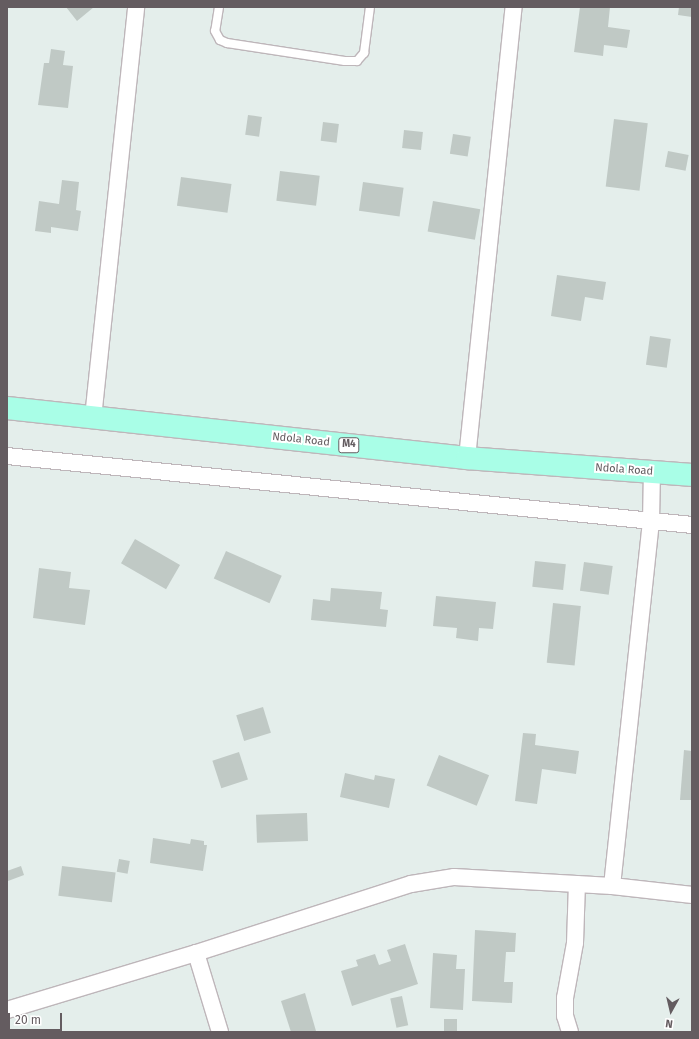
<!DOCTYPE html>
<html>
<head>
<meta charset="utf-8">
<style>
	body { margin:0 }
	#map { position:relative; width:699px; height:1039px; overflow:hidden; background:#e4eeeb; font-family:"Fira Sans",sans-serif }
	div>[style] { position:absolute }
	[style*='--x'] { left:calc(var(--x)*1px); top:calc(var(--y)*1px); width:calc(var(--w)*1px); rotate:calc(var(--a)*1deg) }
	.building>* { inset:0; background:#c0c9c5; transform-origin:0 0 }
	.roads { filter:drop-shadow(1px 0 #beb6ba) drop-shadow(-1px 0 #beb6ba) drop-shadow(0 1px #beb6ba) drop-shadow(0 -1px #beb6ba) }
	.lane>* { height:8px; margin:-4px; padding:0 4px; transform-origin:4px; border-radius:4px; background:#fff }
	.street>* { height:16px; margin:-8px; padding:0 8px; transform-origin:8px; border-radius:8px; background:#fff }
	.primary>* { height:22px; margin:-11px; padding:0 11px; transform-origin:11px; border-radius:11px; background:#a9fee7 }
	span { translate:-50% -50%; white-space:nowrap; text-align:center; line-height:1.15; -webkit-text-stroke:4px #fff; paint-order:stroke }
	.shield-label span { padding:1px 3px; background:#fff; border:1px solid; border-radius:3px; -webkit-text-stroke-width:0 }
	.shield-label { font-size:10px; color:#645c60; font-weight:700 }
	.street-label { font-size:11px; color:#645c60 }
	.frame { position:absolute; inset:0; border:8px solid #645c60; pointer-events:none }
	.north { position:absolute; left:651px; top:991px; width:40px; height:40px; -webkit-text-stroke:3px #fff; paint-order:stroke; rotate:188deg; font-size:11px; font-weight:700; line-height:16px; text-align:center; color:#645c60 }
	.north::after { content:''; display:block; margin:auto; width:14px; height:18px; background:#645c60; clip-path:polygon(50% 0,100% 100%,50% 72%,0 100%) }
	.scale { position:absolute; left:8px; top:1013px; width:54px; height:18px; box-sizing:border-box; border:2px solid #645c60; border-top:0; padding-left:5px; font-size:12px; line-height:14px; white-space:nowrap; color:#645c60; -webkit-text-stroke:3px #fff; paint-order:stroke }
</style>
</head>
<body>
<div id="map">
	<div class="building">
		<div style="clip-path:polygon(66px 7px,94px 7px,77px 21px)"></div>
		<div style="clip-path:polygon(580px 7px,610px 7px,608px 27px,630px 30px,627px 48px,604px 45px,603px 56px,574px 52px)"></div>
		<div style="clip-path:polygon(679px 7px,692px 7px,692px 17px,678px 15px)"></div>
		<div style="clip-path:polygon(51px 49px,65px 51px,63px 65px,73px 66px,68px 108px,38px 105px,44px 63px,49px 63px)"></div>
		<div style="left:248px;top:115px;width:14px;height:20px;rotate:8deg"></div>
		<div style="left:614px;top:119px;width:34px;height:68px;rotate:7deg"></div>
		<div style="left:323px;top:122px;width:16px;height:19px;rotate:7deg"></div>
		<div style="left:404px;top:130px;width:19px;height:18px;rotate:6deg"></div>
		<div style="left:453px;top:134px;width:18px;height:20px;rotate:9deg"></div>
		<div style="left:668px;top:151px;width:21px;height:16px;rotate:11deg"></div>
		<div style="left:280px;top:171px;width:40px;height:30px;rotate:7deg"></div>
		<div style="left:181px;top:177px;width:51px;height:29px;rotate:8deg"></div>
		<div style="clip-path:polygon(62px 180px,79px 182px,76px 210px,81px 211px,78px 231px,51px 227px,51px 233px,35px 231px,39px 201px,59px 204px)"></div>
		<div style="left:363px;top:182px;width:41px;height:29px;rotate:8deg"></div>
		<div style="left:433px;top:201px;width:48px;height:31px;rotate:10deg"></div>
		<div style="clip-path:polygon(557px 275px,606px 282px,603px 300px,585px 297px,581px 321px,551px 316px)"></div>
		<div style="left:650px;top:336px;width:21px;height:29px;rotate:8deg"></div>
		<div style="left:135px;top:539px;width:52px;height:28px;rotate:30deg"></div>
		<div style="left:226px;top:551px;width:61px;height:30px;rotate:24deg"></div>
		<div style="left:535px;top:561px;width:31px;height:26px;rotate:6deg"></div>
		<div style="left:584px;top:562px;width:29px;height:29px;rotate:8deg"></div>
		<div style="clip-path:polygon(39px 568px,71px 572px,69px 588px,90px 590px,85px 625px,33px 618px)"></div>
		<div style="clip-path:polygon(331px 588px,382px 592px,380px 609px,388px 610px,386px 627px,311px 620px,313px 599px,330px 601px)"></div>
		<div style="clip-path:polygon(436px 596px,496px 602px,493px 629px,479px 628px,478px 641px,456px 638px,457px 628px,433px 626px)"></div>
		<div style="left:553px;top:603px;width:28px;height:60px;rotate:6deg"></div>
		<div style="left:263px;top:707px;width:27px;height:28px;rotate:73deg"></div>
		<div style="clip-path:polygon(523px 733px,536px 734px,535px 745px,579px 751px,576px 774px,542px 769px,537px 804px,515px 801px)"></div>
		<div style="clip-path:polygon(684px 750px,692px 751px,692px 800px,680px 800px)"></div>
		<div style="left:239px;top:752px;width:29px;height:28px;rotate:72deg"></div>
		<div style="left:439px;top:755px;width:54px;height:33px;rotate:22deg"></div>
		<div style="clip-path:polygon(345px 773px,374px 780px,375px 775px,395px 779px,389px 808px,340px 797px)"></div>
		<div style="left:307px;top:813px;width:28px;height:51px;rotate:88deg"></div>
		<div style="clip-path:polygon(153px 838px,190px 844px,191px 839px,204px 841px,204px 845px,207px 845px,203px 871px,150px 863px)"></div>
		<div style="left:119px;top:859px;width:11px;height:13px;rotate:10deg"></div>
		<div style="clip-path:polygon(21px 866px,24px 875px,8px 881px,7px 871px)"></div>
		<div style="left:62px;top:866px;width:54px;height:30px;rotate:7deg"></div>
		<div style="clip-path:polygon(475px 930px,516px 933px,515px 952px,506px 952px,504px 982px,513px 982px,512px 1003px,472px 1001px)"></div>
		<div style="clip-path:polygon(405px 944px,418px 984px,352px 1006px,341px 971px,358px 966px,356px 960px,375px 954px,379px 965px,391px 961px,387px 950px)"></div>
		<div style="clip-path:polygon(433px 953px,457px 955px,456px 969px,465px 969px,463px 1010px,430px 1008px)"></div>
		<div style="clip-path:polygon(305px 993px,316px 1031px,291px 1032px,281px 1001px)"></div>
		<div style="left:402px;top:996px;width:30px;height:12px;rotate:78deg"></div>
		<div style="left:444px;top:1019px;width:13px;height:13px"></div>
	</div>
	<div class="roads">
		<div class="lane">
			<div style="--x:219;--y:7;--w:24;--a:99"></div>
			<div style="--x:215;--y:31;--w:10;--a:61"></div>
			<div style="--x:220;--y:40;--w:8;--a:23"></div>
			<div style="--x:227;--y:43;--w:119;--a:8.7"></div>
			<div style="--x:345;--y:61;--w:12;--a:0"></div>
			<div style="--x:357;--y:61;--w:11;--a:-49"></div>
			<div style="--x:364;--y:53;--w:46;--a:-82.6"></div>
		</div>
		<div class="street">
			<div style="--x:93;--y:418;--w:413;--a:-84"></div>
			<div style="--x:7;--y:456;--w:688;--a:5.75"></div>
			<div style="--x:467;--y:458;--w:453;--a:-84.1"></div>
			<div style="--x:612;--y:886;--w:366;--a:-83.9"></div>
			<div style="--x:651;--y:522;--w:50;--a:-88.9"></div>
			<div style="--x:196;--y:953;--w:83;--a:73.1"></div>
			<div style="--x:7;--y:1010;--w:197;--a:-16.8"></div>
			<div style="--x:196;--y:953;--w:226;--a:-17.8"></div>
			<div style="--x:411;--y:884;--w:44;--a:-9.2"></div>
			<div style="--x:454;--y:877;--w:158;--a:3.3"></div>
			<div style="--x:612;--y:886;--w:81;--a:6.4"></div>
			<div style="--x:570;--y:1032;--w:17;--a:-107"></div>
			<div style="--x:565;--y:1016;--w:18;--a:-90"></div>
			<div style="--x:565;--y:998;--w:56;--a:-79.7"></div>
			<div style="--x:575;--y:943;--w:59;--a:-88.1"></div>
		</div>
		<div class="primary">
			<div style="--x:7;--y:408;--w:463;--a:6.2"></div>
			<div style="--x:467;--y:458;--w:226;--a:4.3"></div>
		</div>
	</div>
	<div class="shield-label">
		<span style="left:349px;top:445px">M4</span>
	</div>
	<div class="street-label">
		<span style="left:301px;top:440px;rotate:6deg">Ndola Road</span>
		<span style="left:624px;top:470px;rotate:4deg">Ndola Road</span>
	</div>
	<div class="frame"></div>
	<div class="north">N</div>
	<div class="scale">20 m</div>
</div>
</body>
</html>
